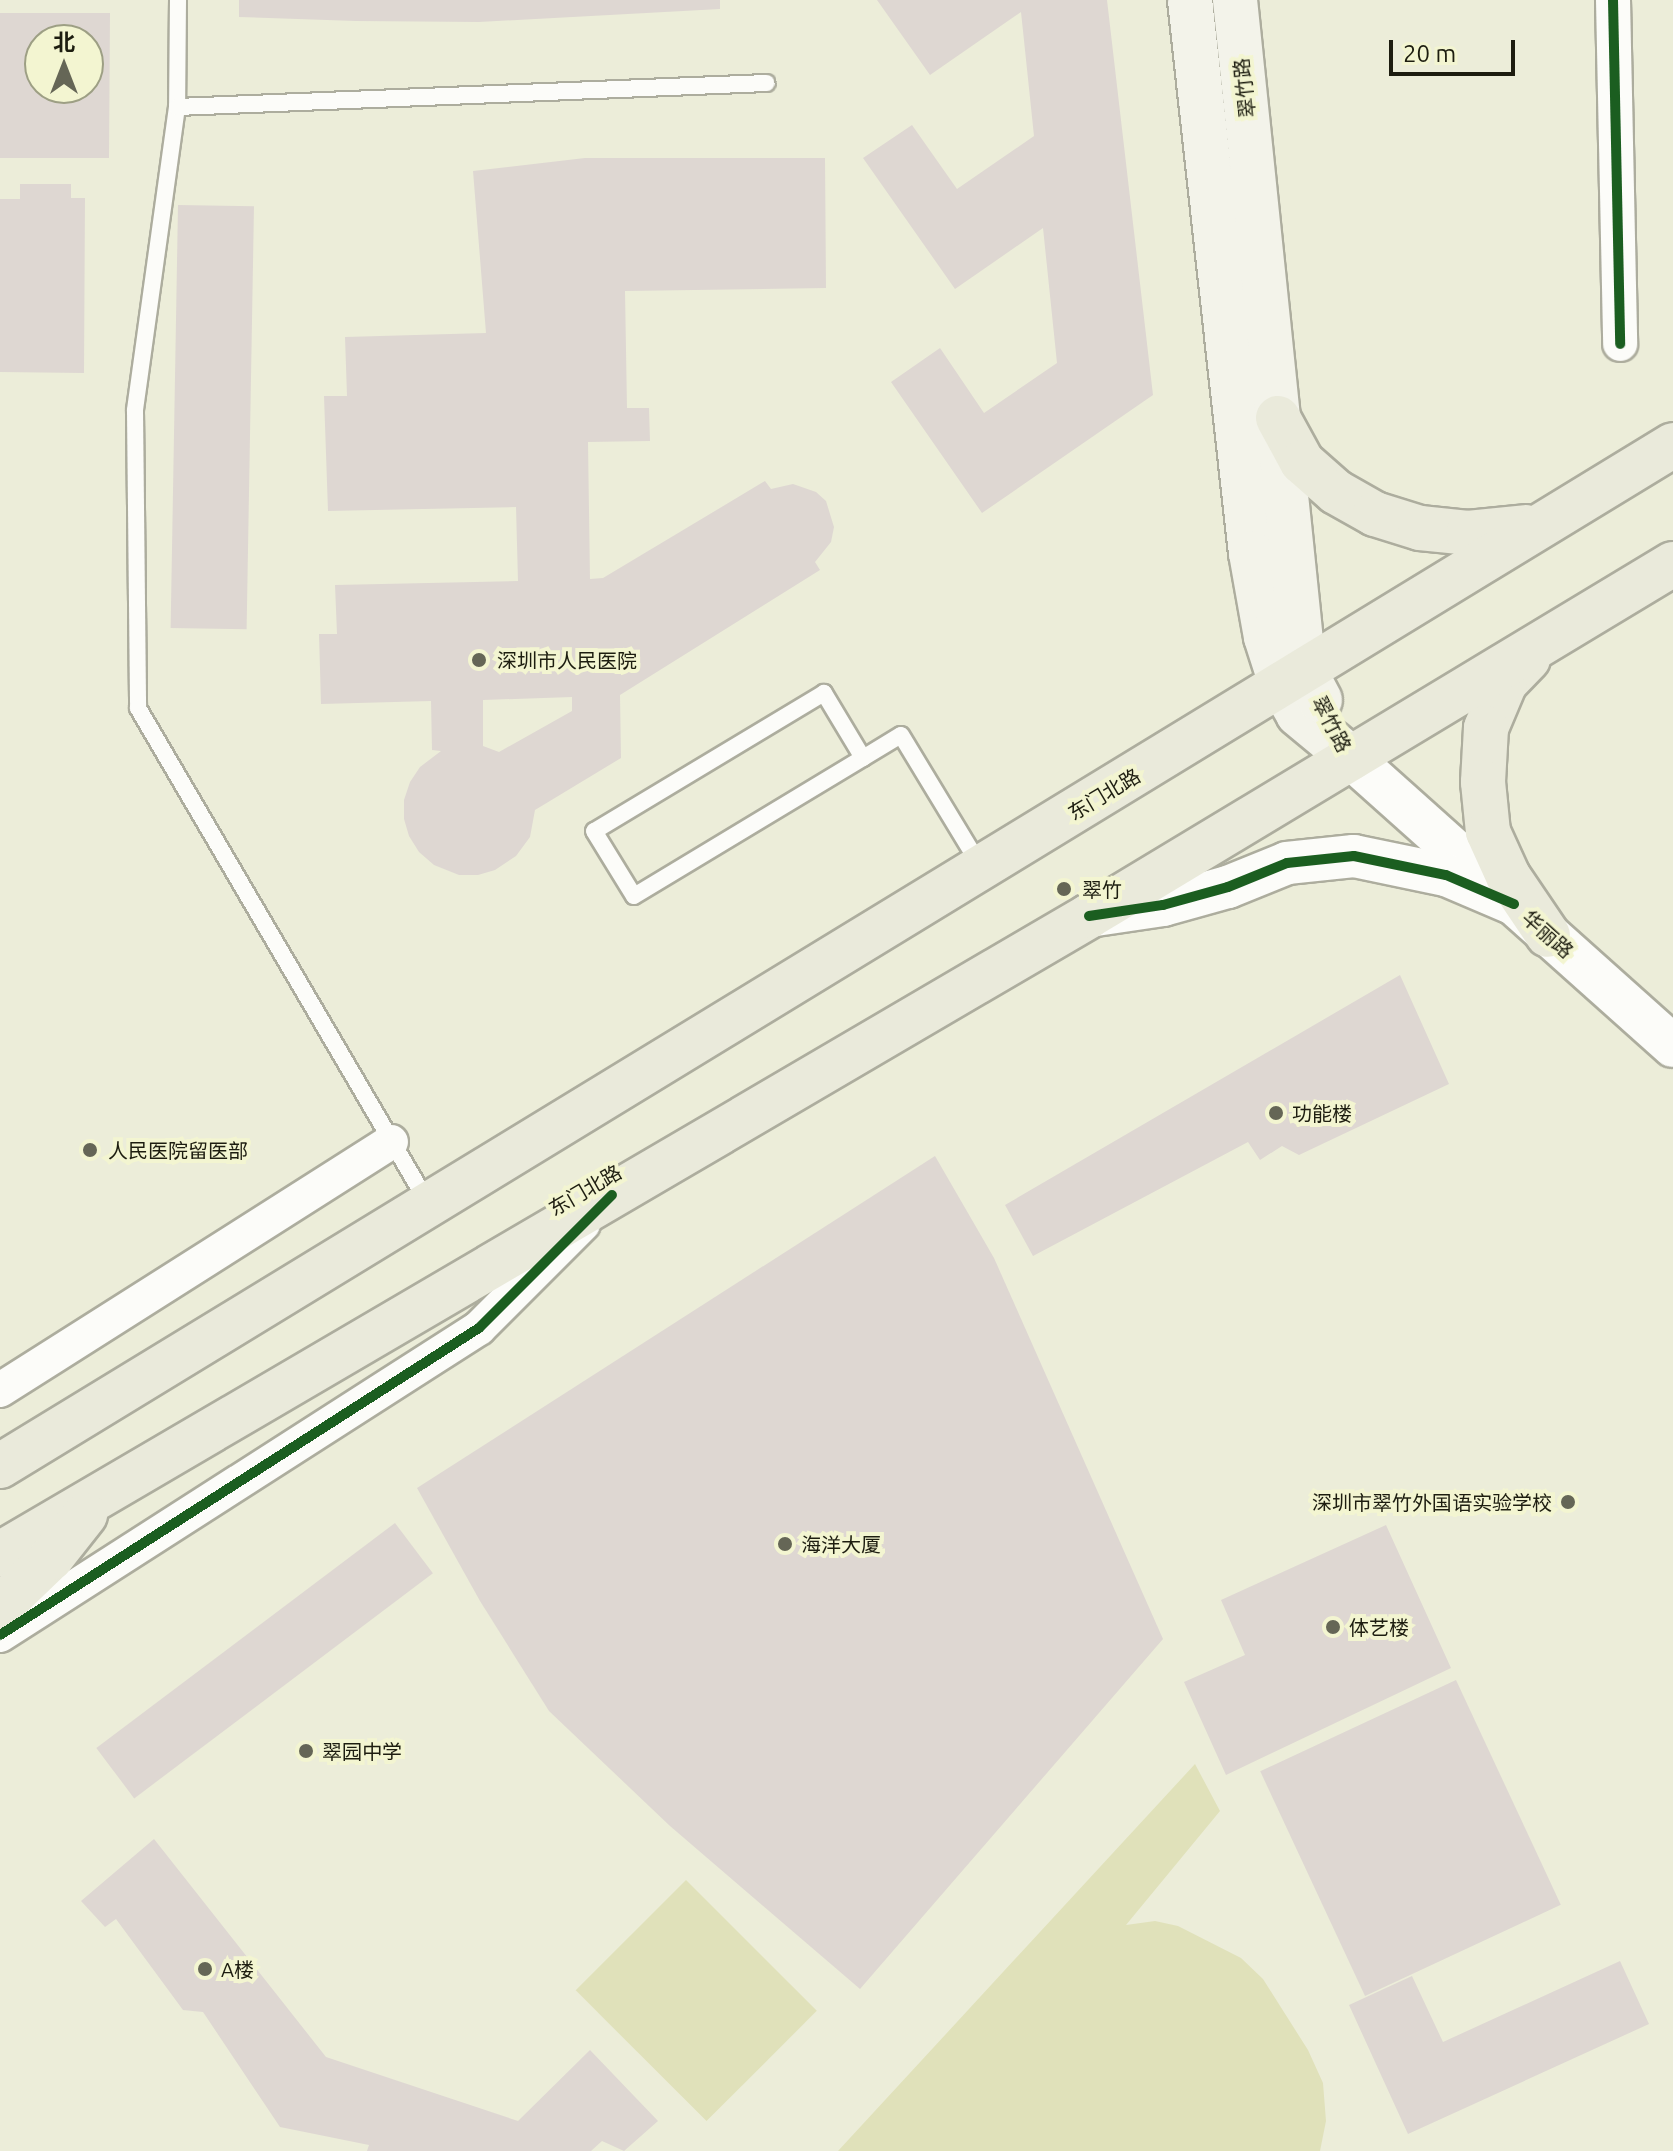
<!DOCTYPE html>
<html>
<head>
<meta charset="utf-8">
<style>
	body { margin:0 }
	#map { position:relative; width:1673px; height:2151px; overflow:hidden; background:#ecedd9; font-family:Ubuntu,"Noto Sans SC",sans-serif }
	div>[style] { position:absolute }
	[style*='--x'] { left:calc(var(--x)*1px); top:calc(var(--y)*1px); width:calc(var(--w)*1px); rotate:calc(var(--a)*1deg) }
	.green>* { inset:0; background:#e0e1ba; transform-origin:0 0 }
	.building>* { inset:0; background:#ded7d2; transform-origin:0 0 }
	.roads { filter:drop-shadow(2px 0 #adad9e) drop-shadow(-2px 0 #adad9e) drop-shadow(0 2px #adad9e) drop-shadow(0 -2px #adad9e) }
	.service>* { height:16px; margin:-8px; padding:0 8px; transform-origin:8px; border-radius:8px; background:#fcfcf9 }
	.minor>* { height:34px; margin:-17px; padding:0 17px; transform-origin:17px; border-radius:17px; background:#fcfcf9 }
	.tertiary>* { height:42px; margin:-21px; padding:0 21px; transform-origin:21px; border-radius:21px; background:#fcfcf9 }
	.secondary>* { height:44px; margin:-22px; padding:0 22px; transform-origin:22px; border-radius:22px; background:#f3f3ea }
	.primary>* { height:44px; margin:-22px; padding:0 22px; transform-origin:22px; border-radius:22px; background:#eaeadb }
	.cycleway>* { height:10px; margin:-5px; padding:0 5px; transform-origin:5px; border-radius:5px; background:#1b5e20 }
	.dots>* { width:22px; height:22px; translate:-50% -50%; box-sizing:border-box; border:4px solid #f3f5d1; border-radius:50% }
	span { translate:-50% -50%; white-space:nowrap; text-align:center; line-height:1.15; -webkit-text-stroke:8px #f3f5d1; paint-order:stroke }
	.street-label { font-size:20px; color:#1d1d10 }
	.poi-label { font-size:20px; color:#1d1d10 }
	.left { translate:0 -50%; text-align:left }
	.right { translate:-100% -50%; text-align:right }
	.north { position:absolute; left:24px; top:24px; width:80px; height:80px; box-sizing:border-box; background:#f3f5d1; border:2px solid #9d9f84; border-radius:50%; rotate:0deg; font-size:22px; font-weight:700; line-height:32px; text-align:center; color:#1d1d10 }
	.north::after { content:''; display:block; margin:auto; width:28px; height:36px; background:#656656; clip-path:polygon(50% 0,100% 100%,50% 72%,0 100%) }
	.scale { position:absolute; left:1389px; top:40px; width:126px; height:36px; box-sizing:border-box; border:4px solid #1d1d10; border-top:0; padding-left:10px; font-size:24px; line-height:28px; white-space:nowrap; color:#1d1d10; -webkit-text-stroke:6px #f3f5d1; paint-order:stroke }
</style>
</head>
<body>
<div id="map">
	<div class="green">
		<div style="clip-path:polygon(1195px 1764px,1220px 1811px,1126px 1925px,1155px 1921px,1178px 1926px,1241px 1958px,1263px 1979px,1308px 2050px,1323px 2083px,1326px 2121px,1320px 2151px,838px 2151px)"></div>
		<div style="left:686px;top:1880px;width:185px;height:156px;rotate:45deg"></div>
	</div>
	<div class="building">
		<div style="clip-path:polygon(239px 0,720px 0,720px 9px,479px 22px,356px 21px,239px 17px)"></div>
		<div style="clip-path:polygon(877px 0,1107px 0,1153px 395px,982px 513px,891px 382px,940px 348px,984px 413px,1057px 363px,1043px 228px,955px 289px,863px 158px,912px 125px,957px 189px,1034px 136px,1021px 12px,930px 75px)"></div>
		<div style="clip-path:polygon(evenodd,0 13px,110px 13px,109px 158px,0 158px,0 13px,40px 40px,88px 40px,88px 88px,40px 88px,40px 40px)"></div>
		<div style="clip-path:polygon(evenodd,585px 158px,825px 158px,826px 288px,625px 291px,627px 408px,649px 408px,650px 441px,588px 442px,590px 579px,603px 578px,765px 481px,771px 489px,793px 484px,816px 492px,826px 501px,834px 527px,831px 542px,815px 562px,820px 570px,620px 695px,621px 758px,535px 810px,530px 837px,516px 856px,495px 870px,478px 875px,459px 875px,434px 865px,419px 852px,409px 836px,404px 819px,404px 800px,410px 782px,420px 767px,441px 751px,432px 750px,431px 701px,321px 704px,319px 634px,337px 634px,335px 585px,518px 581px,516px 507px,328px 511px,324px 396px,347px 396px,345px 337px,486px 333px,473px 171px,585px 158px,572px 697px,572px 711px,499px 752px,483px 746px,483px 700px,572px 697px)"></div>
		<div style="clip-path:polygon(20px 184px,71px 184px,71px 198px,85px 198px,84px 373px,0 372px,0 199px,20px 199px)"></div>
		<div style="left:178px;top:205px;width:76px;height:423px;rotate:1deg"></div>
		<div style="clip-path:polygon(1400px 975px,1449px 1084px,1299px 1155px,1282px 1146px,1260px 1160px,1248px 1142px,1033px 1256px,1005px 1205px)"></div>
		<div style="clip-path:polygon(935px 1156px,994px 1258px,1163px 1639px,860px 1989px,670px 1826px,549px 1711px,480px 1601px,417px 1488px)"></div>
		<div style="left:395px;top:1523px;width:63px;height:374px;rotate:53deg"></div>
		<div style="clip-path:polygon(1386px 1525px,1451px 1668px,1226px 1775px,1184px 1682px,1245px 1655px,1221px 1600px)"></div>
		<div style="left:1456px;top:1680px;width:248px;height:216px;rotate:65deg"></div>
		<div style="clip-path:polygon(154px 1839px,326px 2057px,518px 2121px,590px 2050px,658px 2121px,624px 2151px,602px 2141px,591px 2151px,367px 2151px,369px 2145px,280px 2127px,203px 2012px,183px 2010px,116px 1919px,105px 1927px,81px 1901px)"></div>
		<div style="clip-path:polygon(1620px 1961px,1649px 2024px,1408px 2134px,1349px 2005px,1412px 1976px,1443px 2042px)"></div>
	</div>
	<div class="roads">
		<div class="service">
			<div style="--x:178;--y:0;--w:107;--a:90.5"></div>
			<div style="--x:177;--y:107;--w:307;--a:97.9"></div>
			<div style="--x:135;--y:411;--w:297;--a:89.4"></div>
			<div style="--x:138;--y:708;--w:574;--a:59.64"></div>
			<div style="--x:177;--y:107;--w:590;--a:-2.33"></div>
			<div style="--x:863;--y:758;--w:76;--a:-121"></div>
			<div style="--x:824;--y:693;--w:268;--a:149"></div>
			<div style="--x:594;--y:831;--w:76;--a:58.4"></div>
			<div style="--x:634;--y:896;--w:267;--a:-31.1"></div>
			<div style="--x:863;--y:758;--w:44;--a:-31.2"></div>
			<div style="--x:901;--y:735;--w:154;--a:58.8"></div>
		</div>
		<div class="minor">
			<div style="--x:1613;--y:0;--w:344;--a:88.8"></div>
			<div style="--x:0;--y:1390;--w:463;--a:-32.4"></div>
			<div style="--x:0;--y:1635;--w:569;--a:-32.66"></div>
			<div style="--x:479;--y:1328;--w:147;--a:-45"></div>
		</div>
		<div class="tertiary">
			<div style="--x:1351;--y:758;--w:432;--a:41.8"></div>
			<div style="--x:1089;--y:916;--w:75;--a:-8.5"></div>
			<div style="--x:1163;--y:905;--w:67;--a:-15.5"></div>
			<div style="--x:1228;--y:887;--w:64;--a:-22.1"></div>
			<div style="--x:1287;--y:863;--w:67;--a:-6"></div>
			<div style="--x:1354;--y:856;--w:94;--a:11.7"></div>
			<div style="--x:1446;--y:875;--w:74;--a:23.1"></div>
		</div>
		<div class="secondary">
			<div style="--x:1190;--y:0;--w:556;--a:83.71"></div>
			<div style="--x:1251;--y:553;--w:85;--a:79.9"></div>
			<div style="--x:1266;--y:637;--w:49;--a:72.3"></div>
			<div style="--x:1281;--y:684;--w:34;--a:60"></div>
			<div style="--x:1298;--y:714;--w:69;--a:39.7"></div>
			<div style="--x:1235;--y:0;--w:674;--a:84.12"></div>
			<div style="--x:1304;--y:670;--w:34;--a:62"></div>
		</div>
		<div class="primary">
			<div style="--x:1278;--y:418;--w:50;--a:61.4"></div>
			<div style="--x:1302;--y:462;--w:45;--a:41.4"></div>
			<div style="--x:1336;--y:492;--w:45;--a:29.4"></div>
			<div style="--x:1375;--y:514;--w:47;--a:17.3"></div>
			<div style="--x:1420;--y:528;--w:48;--a:5.9"></div>
			<div style="--x:1468;--y:533;--w:58;--a:-5.9"></div>
			<div style="--x:1528;--y:659;--w:33;--a:134"></div>
			<div style="--x:1505;--y:683;--w:49;--a:112.9"></div>
			<div style="--x:1486;--y:728;--w:54;--a:93.2"></div>
			<div style="--x:1483;--y:782;--w:50;--a:84.3"></div>
			<div style="--x:1488;--y:832;--w:48;--a:65.6"></div>
			<div style="--x:1508;--y:876;--w:71;--a:55.9"></div>
			<div style="--x:0;--y:1466;--w:1960;--a:-31.39"></div>
			<div style="--x:0;--y:1554;--w:1262;--a:-30.36"></div>
			<div style="--x:1089;--y:916;--w:682;--a:-31.08"></div>
			<div style="--x:0;--y:1607;--w:71;--a:-43.9"></div>
			<div style="--x:51;--y:1558;--w:55;--a:-51.7"></div>
		</div>
	</div>
	<div class="cycleway">
		<div style="--x:1613;--y:0;--w:344;--a:88.8"></div>
		<div style="--x:1089;--y:916;--w:75;--a:-8.5"></div>
		<div style="--x:1163;--y:905;--w:67;--a:-15.5"></div>
		<div style="--x:1228;--y:887;--w:64;--a:-22.1"></div>
		<div style="--x:1287;--y:863;--w:67;--a:-6"></div>
		<div style="--x:1354;--y:856;--w:94;--a:11.7"></div>
		<div style="--x:1446;--y:875;--w:74;--a:23.1"></div>
		<div style="--x:0;--y:1635;--w:569;--a:-32.66"></div>
		<div style="--x:479;--y:1328;--w:188;--a:-45"></div>
	</div>
	<div class="dots">
		<div style="left:479px;top:660px;background:#656656"></div>
		<div style="left:1064px;top:889px;background:#656656"></div>
		<div style="left:1276px;top:1113px;background:#656656"></div>
		<div style="left:90px;top:1150px;background:#656656"></div>
		<div style="left:1568px;top:1502px;background:#656656"></div>
		<div style="left:785px;top:1544px;background:#656656"></div>
		<div style="left:1333px;top:1627px;background:#656656"></div>
		<div style="left:306px;top:1751px;background:#656656"></div>
		<div style="left:205px;top:1969px;background:#656656"></div>
	</div>
	<div class="street-label">
		<span style="left:1244px;top:88px;rotate:-96deg">翠竹路</span>
		<span style="left:1332px;top:724px;rotate:63deg">翠竹路</span>
		<span style="left:1104px;top:794px;rotate:-31deg">东门北路</span>
		<span style="left:1548px;top:934px;rotate:42deg">华丽路</span>
		<span style="left:585px;top:1190px;rotate:-30deg">东门北路</span>
	</div>
	<div class="poi-label">
		<span class="left" style="left:497px;top:660px">深圳市人民医院</span>
		<span class="left" style="left:1082px;top:889px">翠竹</span>
		<span class="left" style="left:1292px;top:1113px">功能楼</span>
		<span class="left" style="left:108px;top:1150px">人民医院留医部</span>
		<span class="right" style="left:1552px;top:1502px">深圳市翠竹外国语实验学校</span>
		<span class="left" style="left:801px;top:1544px">海洋大厦</span>
		<span class="left" style="left:1349px;top:1627px">体艺楼</span>
		<span class="left" style="left:322px;top:1751px">翠园中学</span>
		<span class="left" style="left:221px;top:1969px">A楼</span>
	</div>
	<div class="north">北</div>
	<div class="scale">20 m</div>
</div>
</body>
</html>
